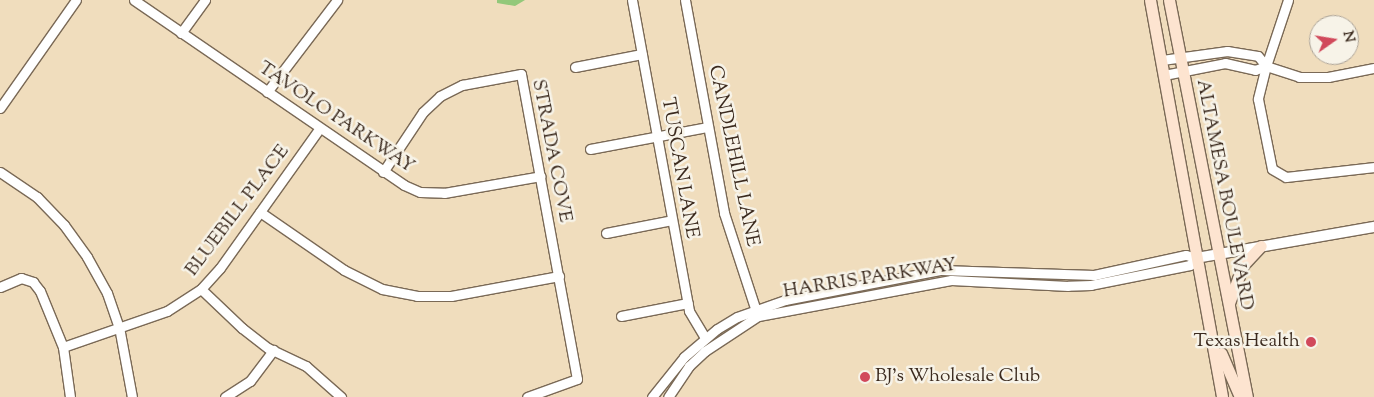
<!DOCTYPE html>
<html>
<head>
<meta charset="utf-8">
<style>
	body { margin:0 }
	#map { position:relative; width:1374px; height:397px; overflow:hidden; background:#f0ddbd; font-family:"Sorts Mill Goudy",serif }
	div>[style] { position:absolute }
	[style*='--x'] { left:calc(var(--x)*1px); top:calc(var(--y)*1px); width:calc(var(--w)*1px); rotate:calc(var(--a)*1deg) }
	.green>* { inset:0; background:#93c87a }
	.roads { filter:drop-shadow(1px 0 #7a6956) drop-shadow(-1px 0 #7a6956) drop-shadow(0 1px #7a6956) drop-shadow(0 -1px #7a6956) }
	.minor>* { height:9px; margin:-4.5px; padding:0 4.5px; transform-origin:4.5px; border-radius:4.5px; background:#fff }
	.tertiary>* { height:10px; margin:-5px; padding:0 5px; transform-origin:5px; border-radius:5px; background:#fff }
	.secondary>* { height:11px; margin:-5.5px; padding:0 5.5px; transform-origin:5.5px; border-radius:5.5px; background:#fde4d0 }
	.dots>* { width:14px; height:14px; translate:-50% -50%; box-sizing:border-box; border:2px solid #f7f3e8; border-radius:50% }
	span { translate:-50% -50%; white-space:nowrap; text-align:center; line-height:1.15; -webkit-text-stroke:5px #f7f3e8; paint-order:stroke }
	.street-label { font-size:19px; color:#3b2a1e }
	.poi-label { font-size:19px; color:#3b2a1e }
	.right { translate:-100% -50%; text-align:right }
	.left { translate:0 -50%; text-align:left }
	.north { position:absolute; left:1309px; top:15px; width:50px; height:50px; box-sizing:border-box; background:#f7f3e8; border:1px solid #aca397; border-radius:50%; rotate:77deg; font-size:14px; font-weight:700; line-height:20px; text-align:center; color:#3b2a1e }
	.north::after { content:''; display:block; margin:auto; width:18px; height:22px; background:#d1495b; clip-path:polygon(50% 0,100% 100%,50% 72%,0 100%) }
</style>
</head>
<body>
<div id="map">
	<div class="green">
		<div style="clip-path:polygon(497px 0,525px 0,515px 6px,497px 3px)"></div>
	</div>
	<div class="roads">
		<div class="minor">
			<div style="--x:134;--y:0;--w:327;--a:34.4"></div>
			<div style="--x:404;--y:185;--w:17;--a:24"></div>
			<div style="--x:420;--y:192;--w:24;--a:2"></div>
			<div style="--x:444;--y:193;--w:98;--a:-9.9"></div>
			<div style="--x:632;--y:0;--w:316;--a:79.6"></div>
			<div style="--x:689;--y:311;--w:31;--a:59"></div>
			<div style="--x:685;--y:0;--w:217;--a:79.6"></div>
			<div style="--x:724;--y:213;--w:106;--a:71.9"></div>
			<div style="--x:1288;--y:0;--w:70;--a:108.4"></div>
			<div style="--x:1266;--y:66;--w:34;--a:104"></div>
			<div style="--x:1258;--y:99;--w:71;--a:78.7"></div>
			<div style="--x:1272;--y:169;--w:16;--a:30"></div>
			<div style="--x:1286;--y:177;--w:89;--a:-6.5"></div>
			<div style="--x:181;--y:33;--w:41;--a:-54"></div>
			<div style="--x:1162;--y:60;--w:66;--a:-7.9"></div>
			<div style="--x:1227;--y:51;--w:31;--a:9"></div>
			<div style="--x:1258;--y:56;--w:13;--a:51"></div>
			<div style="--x:1266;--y:66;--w:35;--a:18"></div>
			<div style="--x:1299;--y:77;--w:29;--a:0"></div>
			<div style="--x:1328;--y:77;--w:47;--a:-11.1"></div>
			<div style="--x:575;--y:67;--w:68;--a:-11"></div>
			<div style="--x:1164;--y:75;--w:62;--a:-11.1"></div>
			<div style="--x:1225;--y:63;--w:31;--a:13"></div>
			<div style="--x:1255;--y:70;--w:12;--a:-20"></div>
			<div style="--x:267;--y:92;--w:116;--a:-52.7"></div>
			<div style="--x:0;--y:108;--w:132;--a:-54.9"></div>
			<div style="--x:590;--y:149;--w:120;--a:-10.6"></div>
			<div style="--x:0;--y:172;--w:45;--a:34"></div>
			<div style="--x:37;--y:197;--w:39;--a:46"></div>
			<div style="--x:64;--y:225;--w:39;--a:54"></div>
			<div style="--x:87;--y:257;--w:41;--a:60.9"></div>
			<div style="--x:107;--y:293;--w:36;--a:71"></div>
			<div style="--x:119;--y:327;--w:71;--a:79.5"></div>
			<div style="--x:383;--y:172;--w:72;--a:-56.3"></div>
			<div style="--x:423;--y:112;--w:23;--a:-43"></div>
			<div style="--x:440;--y:96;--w:25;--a:-27"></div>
			<div style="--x:462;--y:85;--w:60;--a:-10.6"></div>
			<div style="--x:521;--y:74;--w:310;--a:79.6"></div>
			<div style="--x:577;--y:379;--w:53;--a:160.2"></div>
			<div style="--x:260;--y:212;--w:102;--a:34.6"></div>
			<div style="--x:344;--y:270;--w:42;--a:26.6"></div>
			<div style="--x:382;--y:289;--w:36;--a:11"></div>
			<div style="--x:417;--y:296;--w:34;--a:0"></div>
			<div style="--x:451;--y:296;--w:110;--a:-10.5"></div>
			<div style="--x:606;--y:233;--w:67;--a:-11.1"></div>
			<div style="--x:0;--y:287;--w:23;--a:-23"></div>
			<div style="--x:21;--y:278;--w:13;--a:18"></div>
			<div style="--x:33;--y:282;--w:11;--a:52"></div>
			<div style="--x:40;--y:291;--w:61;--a:67.7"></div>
			<div style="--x:63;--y:347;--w:50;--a:82"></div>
			<div style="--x:201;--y:289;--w:57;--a:43.6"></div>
			<div style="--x:242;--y:328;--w:33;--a:38"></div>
			<div style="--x:268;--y:348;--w:42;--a:25.3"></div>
			<div style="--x:306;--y:366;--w:47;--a:41.5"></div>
			<div style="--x:621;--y:316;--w:68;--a:-11"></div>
			<div style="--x:63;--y:347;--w:110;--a:-19.1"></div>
			<div style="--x:167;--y:311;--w:40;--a:-32.9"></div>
			<div style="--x:201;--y:289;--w:28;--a:-48"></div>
			<div style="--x:220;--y:268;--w:172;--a:-54.5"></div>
			<div style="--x:225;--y:397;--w:30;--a:-33"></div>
			<div style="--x:250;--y:381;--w:39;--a:-53"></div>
			<div style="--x:652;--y:397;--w:51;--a:-51.3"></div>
			<div style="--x:684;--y:357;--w:43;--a:-40.3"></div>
			<div style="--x:717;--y:329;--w:23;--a:-31"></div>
			<div style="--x:737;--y:317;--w:51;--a:-19.5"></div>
			<div style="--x:785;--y:300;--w:159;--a:-10.9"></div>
			<div style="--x:941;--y:270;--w:153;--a:1.9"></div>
			<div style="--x:1094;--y:275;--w:94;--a:-12.3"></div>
			<div style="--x:1186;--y:255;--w:10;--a:17"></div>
			<div style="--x:1196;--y:258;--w:9;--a:131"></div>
			<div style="--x:1190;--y:265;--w:101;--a:168.6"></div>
			<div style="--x:1091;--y:285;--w:23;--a:178"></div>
			<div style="--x:1068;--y:286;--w:117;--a:-177.1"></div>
			<div style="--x:951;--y:280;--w:196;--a:169.4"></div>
			<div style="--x:758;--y:316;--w:64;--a:146.6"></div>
			<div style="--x:705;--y:351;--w:22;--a:137"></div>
			<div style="--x:689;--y:366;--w:37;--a:124"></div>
		</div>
		<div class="tertiary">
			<div style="--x:1196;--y:258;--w:181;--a:-9.9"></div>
		</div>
		<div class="secondary">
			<div style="--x:1150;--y:0;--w:403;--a:79.7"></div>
			<div style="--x:1169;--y:0;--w:405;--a:78.9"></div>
			<div style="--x:1229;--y:303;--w:40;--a:-69.8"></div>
			<div style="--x:1243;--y:265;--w:26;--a:-47"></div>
			<div style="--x:1221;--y:353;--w:48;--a:66.6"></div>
		</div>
	</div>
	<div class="dots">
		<div style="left:1311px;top:342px;background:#d1495b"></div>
		<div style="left:865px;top:377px;background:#d1495b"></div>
	</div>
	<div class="street-label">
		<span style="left:336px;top:118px;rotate:34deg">TAVOLO PARKWAY</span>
		<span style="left:551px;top:151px;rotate:79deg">STRADA COVE</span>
		<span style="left:733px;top:156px;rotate:78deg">CANDLEHILL LANE</span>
		<span style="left:679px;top:168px;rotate:80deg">TUSCAN LANE</span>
		<span style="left:1224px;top:195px;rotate:79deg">ALTAMESA BOULEVARD</span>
		<span style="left:238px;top:211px;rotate:-53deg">BLUEBILL PLACE</span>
		<span style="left:870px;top:279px;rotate:-9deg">HARRIS PARKWAY</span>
	</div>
	<div class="poi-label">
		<span class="right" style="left:1300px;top:342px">Texas Health</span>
		<span class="left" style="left:875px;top:377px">BJ's Wholesale Club</span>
	</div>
	<div class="north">N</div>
</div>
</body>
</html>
